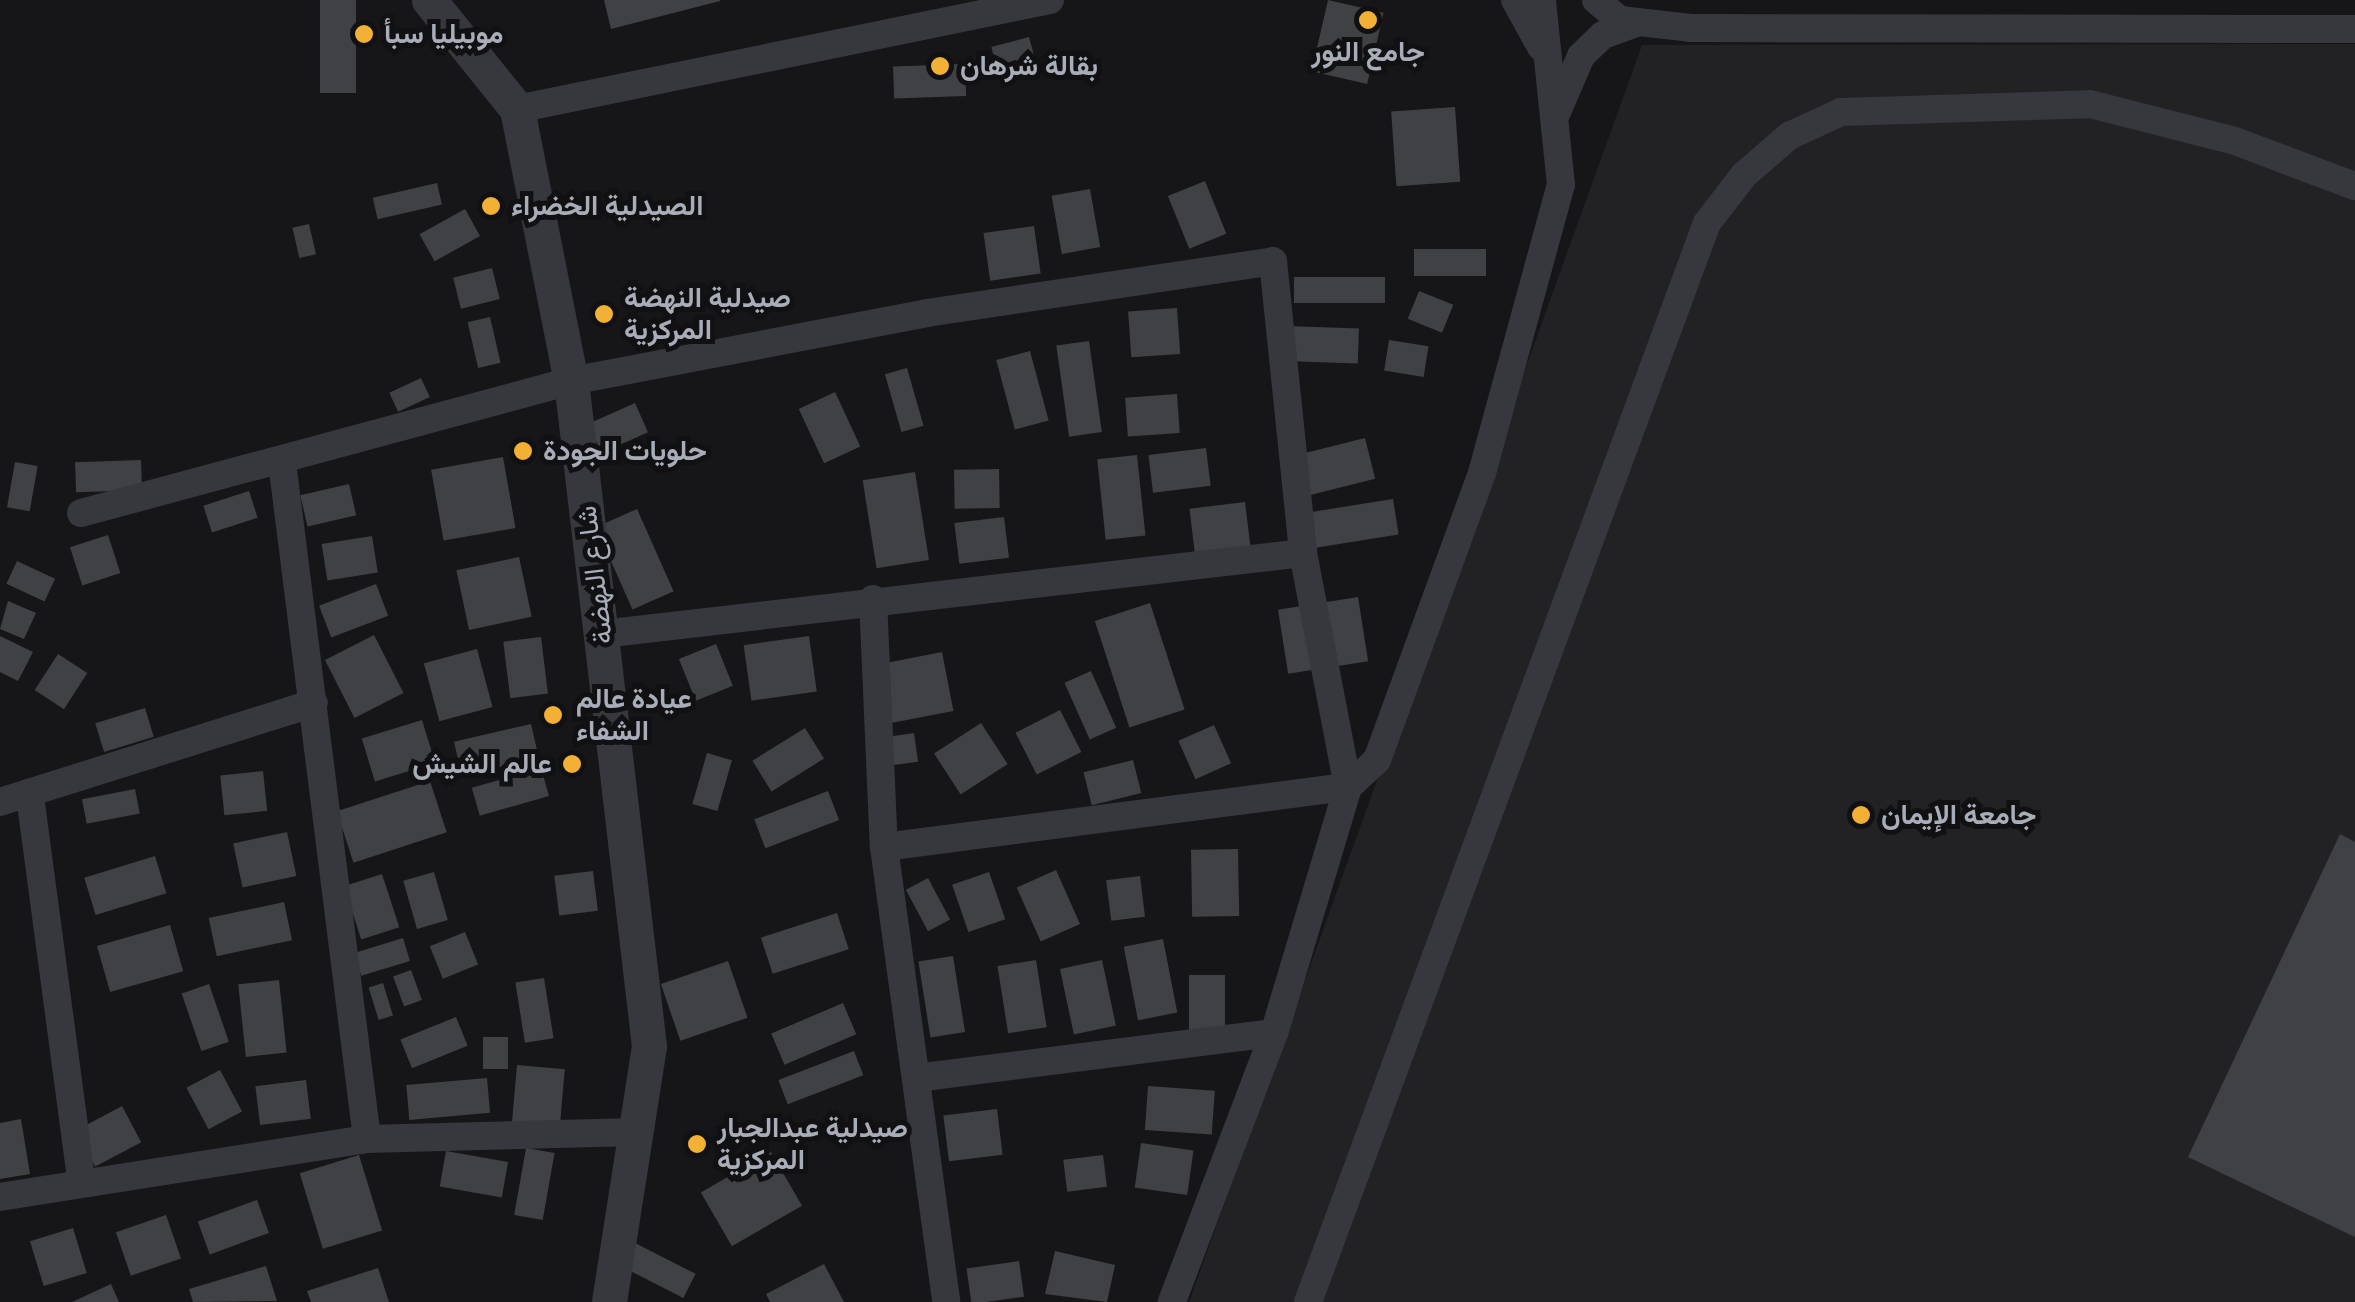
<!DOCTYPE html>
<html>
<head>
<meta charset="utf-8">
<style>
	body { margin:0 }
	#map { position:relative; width:2355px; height:1302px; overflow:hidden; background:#161618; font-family:"Roboto Condensed",Vazirmatn,sans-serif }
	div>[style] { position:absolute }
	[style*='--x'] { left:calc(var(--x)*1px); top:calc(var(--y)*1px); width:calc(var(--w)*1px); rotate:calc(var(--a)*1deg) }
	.built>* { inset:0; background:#222225 }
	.building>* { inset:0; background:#404145; transform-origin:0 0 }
	.minor>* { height:28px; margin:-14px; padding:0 14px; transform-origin:14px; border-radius:14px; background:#37383d }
	.tertiary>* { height:35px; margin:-17.5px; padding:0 17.5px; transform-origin:17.5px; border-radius:17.5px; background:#37383d }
	.dots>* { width:28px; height:28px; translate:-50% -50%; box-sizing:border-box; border:5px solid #111113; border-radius:50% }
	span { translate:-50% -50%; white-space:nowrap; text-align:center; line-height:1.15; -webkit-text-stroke:10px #111113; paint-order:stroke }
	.poi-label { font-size:28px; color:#a8adb8; font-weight:700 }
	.left { translate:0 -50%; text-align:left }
	.right { translate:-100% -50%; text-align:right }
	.street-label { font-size:28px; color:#a8adb8 }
</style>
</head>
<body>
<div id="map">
	<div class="built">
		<div style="clip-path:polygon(2355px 44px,2355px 1302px,1189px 1302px,1642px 45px)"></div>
	</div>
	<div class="building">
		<div style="left:320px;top:0;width:36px;height:93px"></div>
		<div style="clip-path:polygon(604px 0,720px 0,720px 1px,611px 29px)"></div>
		<div style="left:1328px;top:0;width:57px;height:73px;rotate:13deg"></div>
		<div style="left:1029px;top:37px;width:34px;height:39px;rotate:75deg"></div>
		<div style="left:965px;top:64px;width:32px;height:72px;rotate:88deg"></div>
		<div style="left:1455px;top:107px;width:75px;height:64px;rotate:86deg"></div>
		<div style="left:1205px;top:181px;width:57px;height:40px;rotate:68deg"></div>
		<div style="left:437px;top:183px;width:22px;height:66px;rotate:77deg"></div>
		<div style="left:1090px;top:189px;width:59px;height:39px;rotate:80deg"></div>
		<div style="left:465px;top:209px;width:31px;height:52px;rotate:61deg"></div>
		<div style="left:309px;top:224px;width:31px;height:17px;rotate:77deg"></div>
		<div style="left:1034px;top:226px;width:48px;height:51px;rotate:82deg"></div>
		<div style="left:1414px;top:249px;width:72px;height:27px"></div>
		<div style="left:492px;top:268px;width:32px;height:40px;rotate:76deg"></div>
		<div style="left:1385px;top:277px;width:26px;height:91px;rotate:90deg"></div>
		<div style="left:1419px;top:291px;width:37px;height:30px;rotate:22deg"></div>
		<div style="left:1177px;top:308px;width:46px;height:49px;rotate:86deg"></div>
		<div style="left:490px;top:317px;width:47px;height:23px;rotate:77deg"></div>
		<div style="left:1286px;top:326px;width:73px;height:35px;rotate:2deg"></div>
		<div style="left:1389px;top:340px;width:40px;height:31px;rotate:9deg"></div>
		<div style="left:1089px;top:341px;width:92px;height:33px;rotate:82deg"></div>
		<div style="left:1030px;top:351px;width:72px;height:35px;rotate:75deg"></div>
		<div style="left:907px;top:368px;width:60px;height:23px;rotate:74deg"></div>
		<div style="left:421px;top:378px;width:21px;height:35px;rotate:65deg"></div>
		<div style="left:835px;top:392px;width:60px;height:40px;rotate:65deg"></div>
		<div style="left:1177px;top:394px;width:39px;height:52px;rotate:86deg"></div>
		<div style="left:635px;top:403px;width:32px;height:51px;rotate:66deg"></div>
		<div style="left:1365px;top:438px;width:42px;height:73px;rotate:76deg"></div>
		<div style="left:1206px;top:448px;width:38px;height:58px;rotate:83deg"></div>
		<div style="left:1137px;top:455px;width:81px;height:40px;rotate:84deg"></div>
		<div style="left:503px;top:457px;width:72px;height:73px;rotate:80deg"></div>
		<div style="left:141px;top:460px;width:30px;height:66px;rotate:88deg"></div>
		<div style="left:15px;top:462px;width:23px;height:46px;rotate:10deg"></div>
		<div style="left:999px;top:469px;width:39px;height:45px;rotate:89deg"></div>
		<div style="left:915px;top:472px;width:89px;height:53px;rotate:81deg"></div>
		<div style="left:349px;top:484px;width:32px;height:50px;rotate:77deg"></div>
		<div style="left:249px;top:491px;width:28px;height:48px;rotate:72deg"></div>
		<div style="left:1393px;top:499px;width:36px;height:92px;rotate:81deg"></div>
		<div style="left:1245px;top:502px;width:48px;height:56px;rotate:83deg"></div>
		<div style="left:637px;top:509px;width:90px;height:45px;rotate:66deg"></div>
		<div style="left:1004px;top:517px;width:41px;height:50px;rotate:83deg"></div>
		<div style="left:108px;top:535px;width:40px;height:40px;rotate:72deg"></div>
		<div style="left:372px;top:536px;width:37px;height:51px;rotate:81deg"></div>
		<div style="left:519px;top:557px;width:61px;height:64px;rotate:78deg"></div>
		<div style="left:17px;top:561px;width:42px;height:25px;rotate:25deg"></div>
		<div style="left:376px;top:584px;width:34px;height:61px;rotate:69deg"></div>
		<div style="left:1358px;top:597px;width:65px;height:81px;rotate:81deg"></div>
		<div style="clip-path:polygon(8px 601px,36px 613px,24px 639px,0 629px)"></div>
		<div style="left:1150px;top:603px;width:112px;height:58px;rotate:72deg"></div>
		<div style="left:374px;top:635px;width:65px;height:55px;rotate:63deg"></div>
		<div style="clip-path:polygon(0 636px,33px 652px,18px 681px,0 672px)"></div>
		<div style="left:809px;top:636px;width:56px;height:66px;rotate:82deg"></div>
		<div style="left:541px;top:637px;width:57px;height:38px;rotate:83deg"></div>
		<div style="left:716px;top:644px;width:45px;height:40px;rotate:68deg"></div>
		<div style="left:477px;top:649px;width:60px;height:55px;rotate:75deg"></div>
		<div style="left:942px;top:652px;width:60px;height:65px;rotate:79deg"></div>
		<div style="left:58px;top:654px;width:35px;height:43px;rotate:33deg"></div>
		<div style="left:1091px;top:671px;width:62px;height:29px;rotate:66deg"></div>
		<div style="left:145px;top:708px;width:30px;height:52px;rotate:73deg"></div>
		<div style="left:1060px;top:710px;width:47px;height:50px;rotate:63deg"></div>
		<div style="left:422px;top:720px;width:45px;height:63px;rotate:73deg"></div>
		<div style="left:981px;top:723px;width:49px;height:56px;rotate:57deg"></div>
		<div style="left:531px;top:724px;width:35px;height:79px;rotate:77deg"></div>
		<div style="left:1214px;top:725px;width:42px;height:39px;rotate:66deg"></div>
		<div style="left:805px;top:728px;width:36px;height:62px;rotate:58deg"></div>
		<div style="left:914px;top:733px;width:29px;height:28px;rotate:82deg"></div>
		<div style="left:707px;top:753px;width:26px;height:53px;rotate:16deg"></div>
		<div style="left:1133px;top:760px;width:34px;height:51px;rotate:76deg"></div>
		<div style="left:541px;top:768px;width:29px;height:72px;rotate:74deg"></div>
		<div style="left:263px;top:771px;width:40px;height:43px;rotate:84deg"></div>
		<div style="left:430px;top:781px;width:54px;height:98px;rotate:72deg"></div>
		<div style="left:135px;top:789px;width:25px;height:54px;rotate:79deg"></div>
		<div style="left:828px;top:791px;width:31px;height:79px;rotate:69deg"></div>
		<div style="left:287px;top:832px;width:45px;height:55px;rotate:78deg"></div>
		<div style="clip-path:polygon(2340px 834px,2355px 842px,2355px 1237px,2188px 1157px)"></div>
		<div style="left:1238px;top:849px;width:67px;height:47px;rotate:89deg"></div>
		<div style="left:155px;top:856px;width:39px;height:74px;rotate:73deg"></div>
		<div style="left:1056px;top:870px;width:59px;height:43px;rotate:66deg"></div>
		<div style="left:593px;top:871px;width:40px;height:39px;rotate:83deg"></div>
		<div style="left:434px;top:872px;width:50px;height:32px;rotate:74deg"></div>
		<div style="left:989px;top:872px;width:50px;height:39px;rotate:71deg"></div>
		<div style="left:382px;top:874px;width:56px;height:40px;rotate:72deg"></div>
		<div style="left:1140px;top:876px;width:41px;height:34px;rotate:83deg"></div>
		<div style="left:928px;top:878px;width:47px;height:25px;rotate:62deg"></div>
		<div style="left:284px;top:902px;width:39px;height:77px;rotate:78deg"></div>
		<div style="left:837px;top:913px;width:38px;height:80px;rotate:72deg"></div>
		<div style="left:170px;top:925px;width:48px;height:76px;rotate:74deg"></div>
		<div style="left:465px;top:932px;width:35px;height:38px;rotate:68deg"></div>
		<div style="left:403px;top:938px;width:24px;height:51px;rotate:73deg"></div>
		<div style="left:1163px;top:939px;width:75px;height:40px;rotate:79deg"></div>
		<div style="left:953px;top:956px;width:77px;height:35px;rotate:81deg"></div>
		<div style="left:1036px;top:960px;width:68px;height:39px;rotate:81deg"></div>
		<div style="left:1102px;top:960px;width:67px;height:43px;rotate:78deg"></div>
		<div style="left:728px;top:961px;width:60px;height:71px;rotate:71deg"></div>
		<div style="left:411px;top:970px;width:32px;height:19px;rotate:70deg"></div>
		<div style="left:1189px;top:975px;width:36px;height:59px"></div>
		<div style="left:544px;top:978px;width:61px;height:29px;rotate:81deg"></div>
		<div style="left:279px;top:980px;width:73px;height:41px;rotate:84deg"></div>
		<div style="left:383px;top:983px;width:34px;height:15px;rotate:73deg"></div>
		<div style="left:209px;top:984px;width:61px;height:29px;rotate:71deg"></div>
		<div style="left:843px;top:1003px;width:34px;height:78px;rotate:67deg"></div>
		<div style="left:456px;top:1017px;width:31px;height:60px;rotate:68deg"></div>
		<div style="left:483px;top:1037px;width:25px;height:32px"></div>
		<div style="left:854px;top:1051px;width:26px;height:81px;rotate:69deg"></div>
		<div style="left:517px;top:1065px;width:48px;height:57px;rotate:5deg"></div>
		<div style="left:220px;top:1070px;width:47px;height:38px;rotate:62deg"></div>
		<div style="left:487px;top:1078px;width:35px;height:81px;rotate:85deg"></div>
		<div style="left:306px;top:1080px;width:39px;height:51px;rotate:83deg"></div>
		<div style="left:1148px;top:1086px;width:67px;height:44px;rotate:4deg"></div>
		<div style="left:122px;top:1106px;width:41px;height:52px;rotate:62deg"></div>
		<div style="left:997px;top:1109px;width:46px;height:54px;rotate:83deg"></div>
		<div style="clip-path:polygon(21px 1119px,30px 1174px,0 1179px,0 1123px)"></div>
		<div style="left:1141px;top:1143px;width:53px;height:45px;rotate:8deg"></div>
		<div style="left:526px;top:1148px;width:29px;height:68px;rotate:10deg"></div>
		<div style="left:446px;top:1151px;width:63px;height:36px;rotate:10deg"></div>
		<div style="left:771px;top:1152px;width:62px;height:81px;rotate:60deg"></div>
		<div style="left:359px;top:1155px;width:79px;height:62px;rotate:73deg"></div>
		<div style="left:1103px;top:1155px;width:32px;height:40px;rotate:83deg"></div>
		<div style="left:257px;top:1200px;width:35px;height:63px;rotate:70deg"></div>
		<div style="left:166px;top:1215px;width:46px;height:53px;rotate:71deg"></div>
		<div style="left:73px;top:1228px;width:47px;height:45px;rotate:73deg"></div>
		<div style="left:635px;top:1243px;width:68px;height:27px;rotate:27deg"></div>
		<div style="clip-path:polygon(1055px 1251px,1115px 1265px,1107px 1302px,1045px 1294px)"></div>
		<div style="left:1019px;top:1261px;width:36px;height:53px;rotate:82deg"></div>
		<div style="clip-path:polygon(824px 1264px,844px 1302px,770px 1302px,766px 1294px)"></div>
		<div style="clip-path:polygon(266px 1266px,277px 1301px,193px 1302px,189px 1289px)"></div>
		<div style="clip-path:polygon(378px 1268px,389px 1302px,311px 1302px,307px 1291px)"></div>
		<div style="clip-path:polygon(111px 1284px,119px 1302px,72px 1302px)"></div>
	</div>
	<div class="minor">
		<div style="--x:1515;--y:0;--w:54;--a:61"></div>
		<div style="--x:1596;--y:0;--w:31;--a:40"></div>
		<div style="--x:1620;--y:20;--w:71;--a:6.4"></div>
		<div style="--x:1691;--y:28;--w:664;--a:0.09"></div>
		<div style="--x:517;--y:109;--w:544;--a:-11.56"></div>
		<div style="--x:1557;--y:112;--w:61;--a:-66.8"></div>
		<div style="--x:1581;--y:56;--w:30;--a:-44"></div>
		<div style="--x:1603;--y:35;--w:32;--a:-20"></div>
		<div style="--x:282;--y:462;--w:682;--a:82.84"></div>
		<div style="--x:81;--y:513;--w:507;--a:-15.08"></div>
		<div style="--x:571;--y:381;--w:362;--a:-10.8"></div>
		<div style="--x:927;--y:313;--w:350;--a:-8.5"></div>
		<div style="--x:1273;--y:261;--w:294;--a:84.1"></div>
		<div style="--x:1303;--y:553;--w:238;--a:79.1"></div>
		<div style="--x:1348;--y:787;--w:257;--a:106.7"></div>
		<div style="--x:873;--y:599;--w:248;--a:87.5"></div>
		<div style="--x:884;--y:847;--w:459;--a:82.2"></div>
		<div style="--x:602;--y:634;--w:706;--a:-6.59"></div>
		<div style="--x:30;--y:796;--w:387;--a:82.4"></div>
		<div style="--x:0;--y:802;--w:329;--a:-17.5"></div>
		<div style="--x:884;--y:847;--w:468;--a:-7.4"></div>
		<div style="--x:1348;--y:787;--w:40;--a:-43"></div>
		<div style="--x:1377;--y:760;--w:306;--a:-69.9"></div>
		<div style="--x:1482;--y:473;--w:299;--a:-74.7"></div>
		<div style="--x:1561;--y:185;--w:186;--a:-95.9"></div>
		<div style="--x:916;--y:1078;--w:361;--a:-7.2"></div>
		<div style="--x:1274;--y:1033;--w:288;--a:110.8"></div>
		<div style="--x:0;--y:1197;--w:372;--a:-9"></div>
		<div style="--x:367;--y:1139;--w:268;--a:-1.5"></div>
		<div style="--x:1308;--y:1302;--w:1150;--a:-69.71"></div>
		<div style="--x:1707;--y:223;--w:61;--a:-52.4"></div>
		<div style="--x:1744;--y:175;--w:60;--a:-40.9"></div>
		<div style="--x:1789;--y:136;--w:57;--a:-24.8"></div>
		<div style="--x:1841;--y:112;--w:249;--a:-1.8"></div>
		<div style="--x:2090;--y:104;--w:150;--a:14.3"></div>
		<div style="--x:2235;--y:141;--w:128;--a:20.6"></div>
	</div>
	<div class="tertiary">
		<div style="--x:429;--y:0;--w:140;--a:51.1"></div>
		<div style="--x:517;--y:109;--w:277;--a:78.8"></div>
		<div style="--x:571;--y:381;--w:670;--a:83.31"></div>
		<div style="--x:649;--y:1046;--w:259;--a:98.9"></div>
	</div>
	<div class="dots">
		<div style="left:1368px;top:20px;background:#f2b134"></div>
		<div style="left:364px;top:34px;background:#f2b134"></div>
		<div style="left:940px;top:66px;background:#f2b134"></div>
		<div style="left:491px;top:206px;background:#f2b134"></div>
		<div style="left:604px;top:314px;background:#f2b134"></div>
		<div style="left:523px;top:451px;background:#f2b134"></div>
		<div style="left:553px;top:715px;background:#f2b134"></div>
		<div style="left:572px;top:764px;background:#f2b134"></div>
		<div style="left:1861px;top:815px;background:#f2b134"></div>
		<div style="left:697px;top:1144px;background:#f2b134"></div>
	</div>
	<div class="poi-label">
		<span class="left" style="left:384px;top:34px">موبيليا سبأ</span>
		<span style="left:1368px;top:52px">جامع النور</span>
		<span class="left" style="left:960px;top:66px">بقالة شرهان</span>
		<span class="left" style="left:511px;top:206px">الصيدلية الخضراء</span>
		<span class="left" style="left:624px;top:314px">صيدلية النهضة<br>المركزية</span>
		<span class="left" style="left:543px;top:451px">حلويات الجودة</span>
		<span class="left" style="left:576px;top:715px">عيادة عالم<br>الشفاء</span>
		<span class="right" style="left:552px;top:764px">عالم الشيش</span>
		<span class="left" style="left:1881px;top:815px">جامعة الإيمان</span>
		<span class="left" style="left:717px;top:1144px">صيدلية عبدالجبار<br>المركزية</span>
	</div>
	<div class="street-label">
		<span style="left:595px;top:575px;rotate:-97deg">شارع النهضة</span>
	</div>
</div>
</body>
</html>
